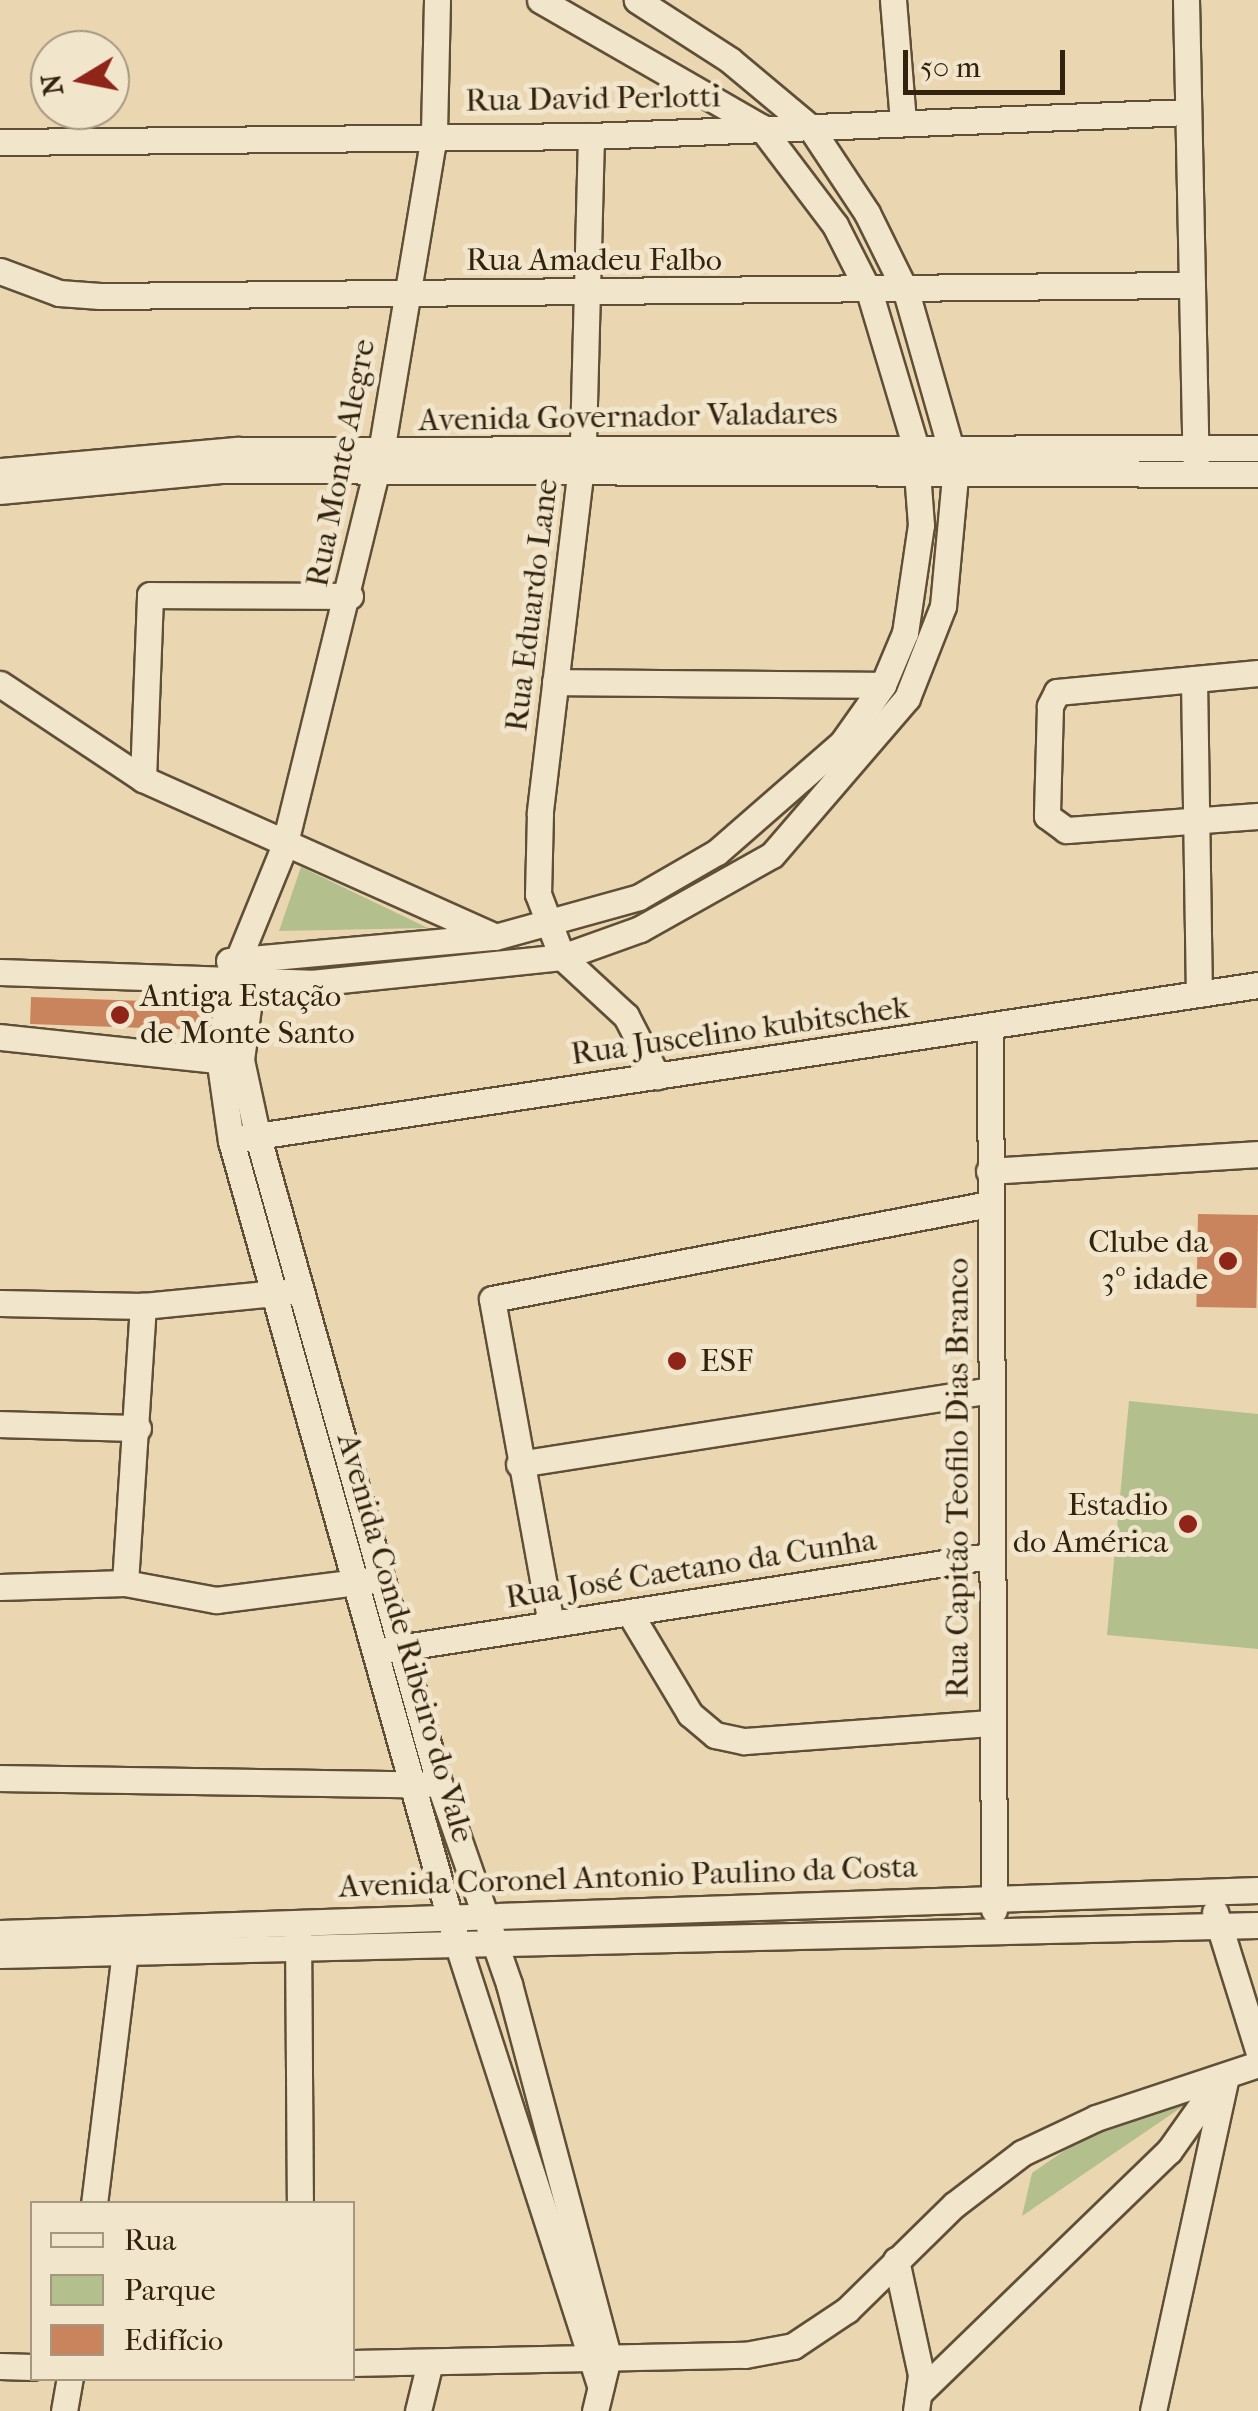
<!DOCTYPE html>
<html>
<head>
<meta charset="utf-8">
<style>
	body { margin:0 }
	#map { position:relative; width:1258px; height:2411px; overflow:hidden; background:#ead7b1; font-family:"IM FELL French Canon",serif }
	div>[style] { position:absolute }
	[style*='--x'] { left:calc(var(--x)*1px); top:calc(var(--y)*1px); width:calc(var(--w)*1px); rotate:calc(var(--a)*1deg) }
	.green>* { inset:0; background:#b4bf8e }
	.building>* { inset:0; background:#c9835d; transform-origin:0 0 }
	.roads { filter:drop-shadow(2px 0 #604f37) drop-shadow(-2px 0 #604f37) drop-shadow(0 2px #604f37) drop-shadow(0 -2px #604f37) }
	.minor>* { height:25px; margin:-12.5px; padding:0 12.5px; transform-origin:12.5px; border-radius:12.5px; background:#f1e5cc }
	.dots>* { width:28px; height:28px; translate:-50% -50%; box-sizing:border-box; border:5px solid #f1e5cc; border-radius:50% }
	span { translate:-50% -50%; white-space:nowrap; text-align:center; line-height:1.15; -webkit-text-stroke:10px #f1e5cc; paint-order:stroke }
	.street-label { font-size:32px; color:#32220e }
	.poi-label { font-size:32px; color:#32220e }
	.left { translate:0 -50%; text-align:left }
	.right { translate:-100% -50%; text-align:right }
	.legend { position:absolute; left:30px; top:2201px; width:325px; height:180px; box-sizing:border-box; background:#f1e5cc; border:2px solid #a59780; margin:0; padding:12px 18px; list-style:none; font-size:30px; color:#32220e }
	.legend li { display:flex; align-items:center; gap:20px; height:50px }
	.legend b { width:50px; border:2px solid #a59780 }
	.north { position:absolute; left:30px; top:30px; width:100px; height:100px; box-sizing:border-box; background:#f1e5cc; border:2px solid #a59780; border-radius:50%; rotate:260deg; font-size:28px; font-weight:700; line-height:40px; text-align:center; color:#32220e }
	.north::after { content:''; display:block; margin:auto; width:35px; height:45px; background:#8f2418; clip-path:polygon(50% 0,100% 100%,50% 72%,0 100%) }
	.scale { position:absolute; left:903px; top:50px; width:162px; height:45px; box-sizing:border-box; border:5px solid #32220e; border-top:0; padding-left:12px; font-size:30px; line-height:35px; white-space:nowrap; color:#32220e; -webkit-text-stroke:8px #f1e5cc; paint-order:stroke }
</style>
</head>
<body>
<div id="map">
	<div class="green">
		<div style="clip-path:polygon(301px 867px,428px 928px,279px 931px)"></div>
		<div style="clip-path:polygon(1129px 1401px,1258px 1414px,1258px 1649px,1107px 1635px)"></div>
		<div style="clip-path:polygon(1207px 2090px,1022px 2216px,1032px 2173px,1084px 2137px)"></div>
	</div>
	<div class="building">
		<div style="left:31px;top:997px;width:179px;height:27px;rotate:2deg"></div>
		<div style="left:1198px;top:1214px;width:60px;height:93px;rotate:1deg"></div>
	</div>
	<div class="roads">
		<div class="minor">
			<div style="--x:437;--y:0;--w:135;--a:91.3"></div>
			<div style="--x:434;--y:135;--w:321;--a:99.5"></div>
			<div style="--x:381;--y:452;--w:407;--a:103.8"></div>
			<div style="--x:284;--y:847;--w:148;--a:112.2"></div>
			<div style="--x:228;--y:984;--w:80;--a:95.7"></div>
			<div style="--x:220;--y:1064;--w:78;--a:81.9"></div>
			<div style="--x:231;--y:1141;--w:823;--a:74.27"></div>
			<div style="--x:454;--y:1933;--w:476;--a:72.1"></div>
			<div style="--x:893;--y:0;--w:122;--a:85.3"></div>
			<div style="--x:1186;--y:0;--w:465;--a:88.8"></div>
			<div style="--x:591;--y:136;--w:314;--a:91.5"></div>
			<div style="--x:583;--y:450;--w:366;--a:96.8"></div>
			<div style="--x:540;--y:813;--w:81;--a:91.4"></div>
			<div style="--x:538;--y:894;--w:67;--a:69.1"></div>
			<div style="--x:562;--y:957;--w:87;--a:42.7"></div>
			<div style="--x:626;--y:1016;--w:68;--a:62.7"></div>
			<div style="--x:0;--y:142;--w:591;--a:-0.58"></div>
			<div style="--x:591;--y:136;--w:597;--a:-2.3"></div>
			<div style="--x:0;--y:271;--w:63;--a:20.4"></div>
			<div style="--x:59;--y:293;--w:41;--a:4.2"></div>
			<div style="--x:100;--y:296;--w:1092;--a:-0.58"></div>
			<div style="--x:0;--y:471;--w:238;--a:-5.1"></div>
			<div style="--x:237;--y:450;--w:1021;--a:-0.11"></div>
			<div style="--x:0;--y:491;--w:225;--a:-5.4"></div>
			<div style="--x:224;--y:470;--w:1034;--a:0.22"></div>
			<div style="--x:1258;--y:673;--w:202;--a:174.6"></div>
			<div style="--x:1057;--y:692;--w:16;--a:117"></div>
			<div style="--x:1050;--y:706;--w:110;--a:91.6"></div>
			<div style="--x:1047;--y:816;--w:24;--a:36"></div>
			<div style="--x:1066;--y:830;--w:193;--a:-4.2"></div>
			<div style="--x:1194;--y:679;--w:315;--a:89.1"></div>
			<div style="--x:555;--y:682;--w:328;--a:0.5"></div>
			<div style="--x:0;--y:684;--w:172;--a:33.6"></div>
			<div style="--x:143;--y:779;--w:381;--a:24.1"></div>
			<div style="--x:143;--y:779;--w:184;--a:-87.8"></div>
			<div style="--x:150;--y:595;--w:200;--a:0.3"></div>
			<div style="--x:229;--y:961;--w:267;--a:-5.2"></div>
			<div style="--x:495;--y:937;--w:149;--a:-15.5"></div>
			<div style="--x:639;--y:897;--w:90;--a:-30"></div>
			<div style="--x:717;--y:852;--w:166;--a:-41.1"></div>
			<div style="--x:842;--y:743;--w:71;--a:-54.7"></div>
			<div style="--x:883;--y:685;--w:56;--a:-67.1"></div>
			<div style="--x:905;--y:633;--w:109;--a:-81.6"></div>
			<div style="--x:921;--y:525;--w:80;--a:-94.3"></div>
			<div style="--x:915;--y:445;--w:158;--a:-106.6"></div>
			<div style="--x:870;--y:294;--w:77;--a:-116.9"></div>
			<div style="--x:835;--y:225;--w:123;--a:-127.1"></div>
			<div style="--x:761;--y:127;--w:255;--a:-150.1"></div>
			<div style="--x:253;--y:970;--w:91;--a:97.6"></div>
			<div style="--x:241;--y:1060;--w:76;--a:77.8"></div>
			<div style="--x:257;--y:1134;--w:674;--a:74.33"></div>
			<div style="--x:439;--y:1783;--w:213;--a:70.8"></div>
			<div style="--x:509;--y:1984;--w:386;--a:75.1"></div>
			<div style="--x:608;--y:2357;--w:56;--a:103.5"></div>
			<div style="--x:0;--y:972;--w:311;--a:2"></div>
			<div style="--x:311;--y:983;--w:252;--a:-5.9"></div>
			<div style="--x:562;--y:957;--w:83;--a:-19.7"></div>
			<div style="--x:640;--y:929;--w:151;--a:-29.3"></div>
			<div style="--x:772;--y:855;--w:207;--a:-49.3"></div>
			<div style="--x:907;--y:698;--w:99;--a:-68.6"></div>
			<div style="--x:943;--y:606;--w:140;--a:-84.7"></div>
			<div style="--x:956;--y:467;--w:182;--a:-105.9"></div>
			<div style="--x:906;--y:292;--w:88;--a:-116.3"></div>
			<div style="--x:867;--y:213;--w:103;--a:-123.5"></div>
			<div style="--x:810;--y:127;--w:104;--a:-140.1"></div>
			<div style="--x:730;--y:60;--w:111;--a:-147.2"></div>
			<div style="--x:990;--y:1027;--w:883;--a:89.74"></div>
			<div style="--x:0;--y:1037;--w:234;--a:6.1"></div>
			<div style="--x:244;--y:1138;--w:1025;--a:-8.58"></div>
			<div style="--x:989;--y:1171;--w:270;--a:-3.6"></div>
			<div style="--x:0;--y:1303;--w:143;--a:1.2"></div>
			<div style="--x:143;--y:1306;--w:145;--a:-5.6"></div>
			<div style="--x:0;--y:1424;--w:138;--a:1.7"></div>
			<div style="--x:519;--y:1464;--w:478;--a:-8.9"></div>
			<div style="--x:125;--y:1583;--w:278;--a:-86.3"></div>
			<div style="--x:0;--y:1587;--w:125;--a:-1.8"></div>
			<div style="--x:125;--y:1583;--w:93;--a:10.6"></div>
			<div style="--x:216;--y:1600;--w:157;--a:-7.3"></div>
			<div style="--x:629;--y:1612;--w:119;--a:59.1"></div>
			<div style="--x:690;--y:1714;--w:33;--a:40"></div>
			<div style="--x:715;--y:1735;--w:30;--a:12"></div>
			<div style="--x:744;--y:1741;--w:248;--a:-4.2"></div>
			<div style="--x:551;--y:1624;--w:330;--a:-100.3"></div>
			<div style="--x:492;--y:1299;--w:506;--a:-10.82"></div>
			<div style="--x:386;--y:1650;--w:610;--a:-8.86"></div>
			<div style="--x:0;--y:1778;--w:425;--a:0.9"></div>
			<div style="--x:1215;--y:1912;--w:145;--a:72.7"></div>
			<div style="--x:298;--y:1929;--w:275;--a:89.6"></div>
			<div style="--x:0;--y:1933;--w:1259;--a:-1.96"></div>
			<div style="--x:0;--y:1955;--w:1258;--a:-1.37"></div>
			<div style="--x:94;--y:2204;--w:270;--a:-83"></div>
			<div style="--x:896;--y:2260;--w:118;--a:77.7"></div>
			<div style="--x:921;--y:2375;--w:36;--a:98"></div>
			<div style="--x:352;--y:2363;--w:393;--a:-1.2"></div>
			<div style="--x:745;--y:2355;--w:49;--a:-10.6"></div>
			<div style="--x:793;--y:2346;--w:65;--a:-33.7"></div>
			<div style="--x:847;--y:2310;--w:150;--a:-44.5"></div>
			<div style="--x:954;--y:2205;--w:86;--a:-37.4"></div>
			<div style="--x:1022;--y:2153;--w:82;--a:-25.3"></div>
			<div style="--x:1096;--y:2118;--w:171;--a:-18.4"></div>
			<div style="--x:0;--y:2366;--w:32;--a:2"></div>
			<div style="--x:921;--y:2391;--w:345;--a:-44.1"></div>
			<div style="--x:1169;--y:2151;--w:83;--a:-54.8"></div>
			<div style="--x:64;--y:2411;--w:34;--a:-80"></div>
			<div style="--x:418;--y:2411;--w:50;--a:-76.2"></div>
			<div style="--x:1153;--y:2411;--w:338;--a:-77.7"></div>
		</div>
	</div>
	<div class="dots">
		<div style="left:120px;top:1015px;background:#8f2418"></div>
		<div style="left:1228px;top:1261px;background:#8f2418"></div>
		<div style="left:677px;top:1361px;background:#8f2418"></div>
		<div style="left:1188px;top:1524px;background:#8f2418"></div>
	</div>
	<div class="street-label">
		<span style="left:593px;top:99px;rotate:-1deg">Rua David Perlotti</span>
		<span style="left:594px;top:260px">Rua Amadeu Falbo</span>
		<span style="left:628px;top:417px;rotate:-1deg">Avenida Governador Valadares</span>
		<span style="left:341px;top:463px;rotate:-79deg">Rua Monte Alegre</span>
		<span style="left:532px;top:605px;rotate:-83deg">Rua Eduardo Lane</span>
		<span style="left:740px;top:1031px;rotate:-8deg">Rua Juscelino kubitschek</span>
		<span style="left:958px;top:1478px;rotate:-90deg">Rua Capitão Teofilo Dias Branco</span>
		<span style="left:691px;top:1569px;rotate:-9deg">Rua José Caetano da Cunha</span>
		<span style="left:405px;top:1638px;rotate:74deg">Avenida Conde Ribeiro do Vale</span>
		<span style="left:628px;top:1877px;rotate:-2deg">Avenida Coronel Antonio Paulino da Costa</span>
	</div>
	<div class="poi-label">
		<span class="left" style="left:140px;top:1015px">Antiga Estação<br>de Monte Santo</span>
		<span class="right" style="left:1208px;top:1261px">Clube da<br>3º idade</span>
		<span class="left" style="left:700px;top:1361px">ESF</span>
		<span class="right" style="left:1168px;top:1524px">Estadio<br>do América</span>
	</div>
	<ul class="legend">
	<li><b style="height:12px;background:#f1e5cc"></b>Rua</li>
	<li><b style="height:28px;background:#b4bf8e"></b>Parque</li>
	<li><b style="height:28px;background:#c9835d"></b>Edifício</li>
	</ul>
	<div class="north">N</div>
	<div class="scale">50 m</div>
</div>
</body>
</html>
